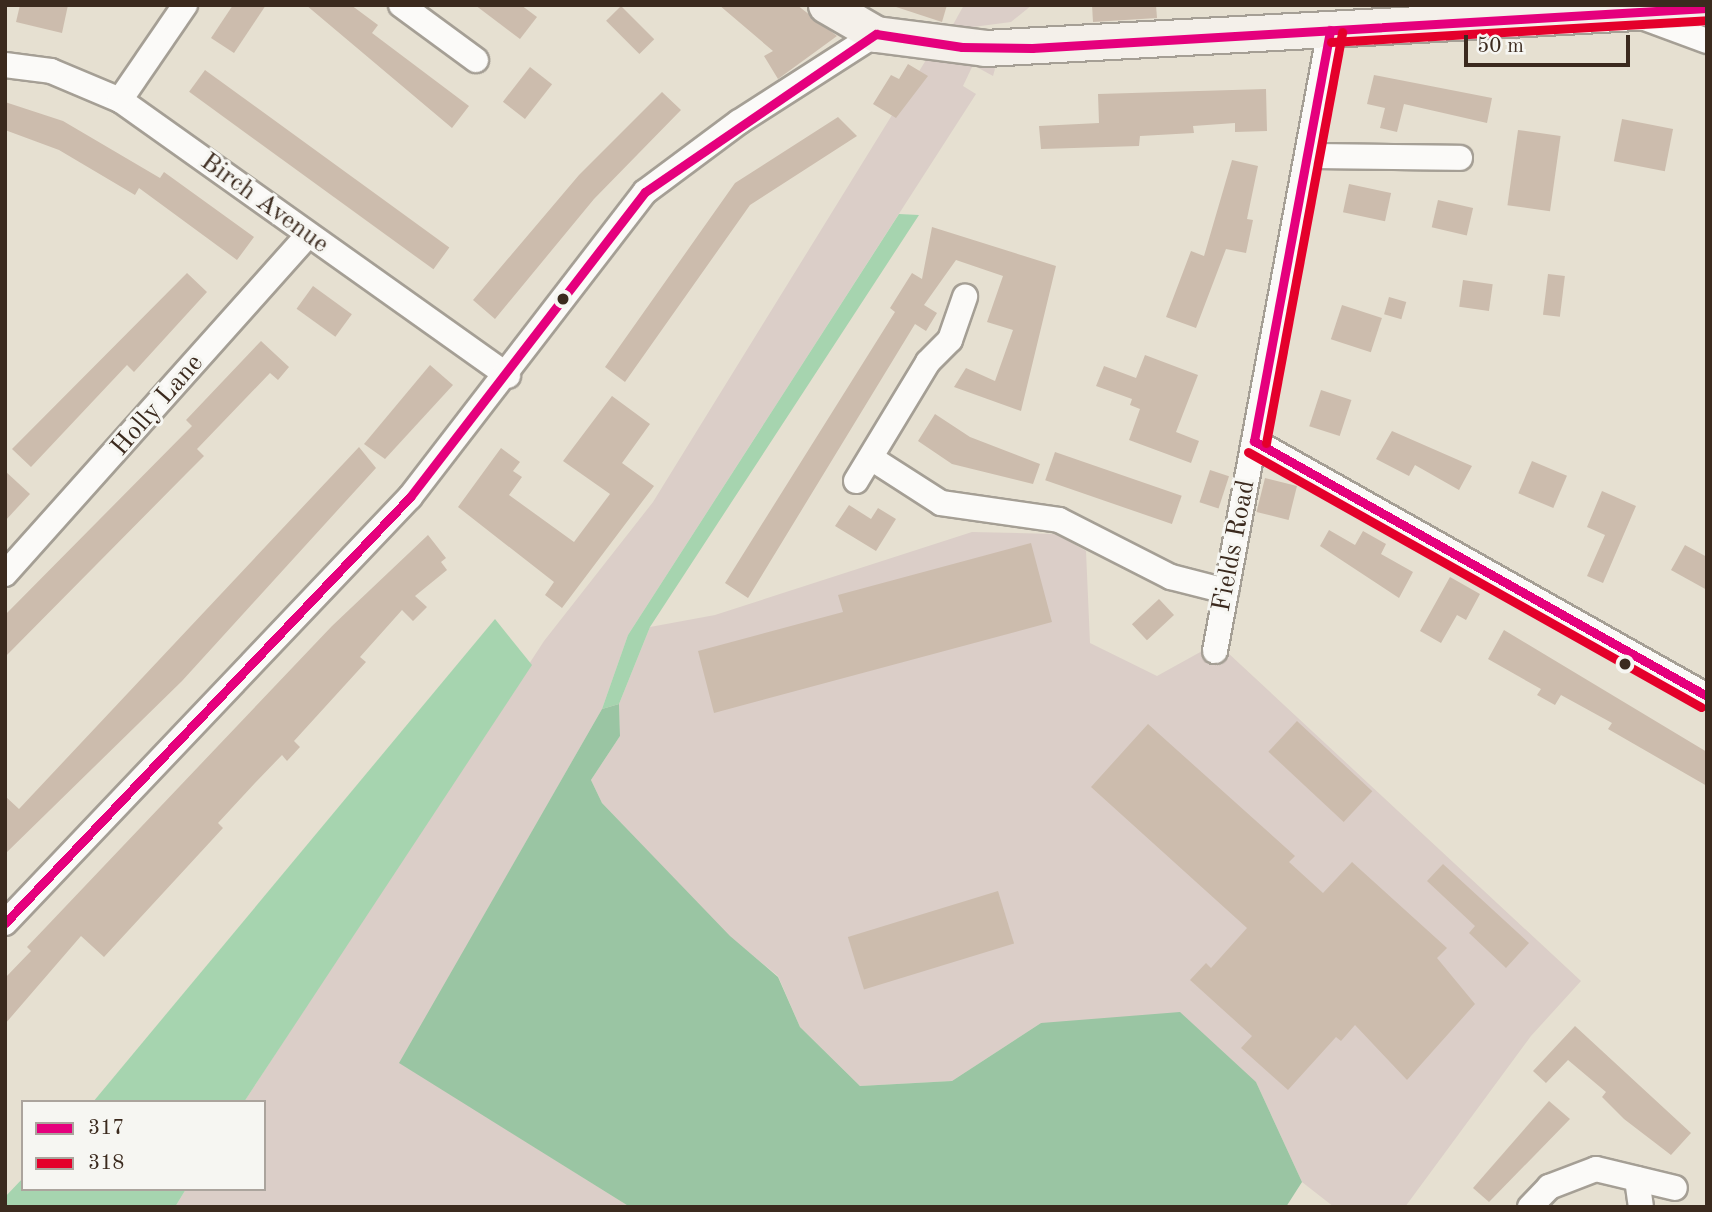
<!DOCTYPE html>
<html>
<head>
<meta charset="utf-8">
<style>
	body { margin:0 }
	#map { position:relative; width:1712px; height:1212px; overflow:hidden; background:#e6e0d1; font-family:"Old Standard TT",serif }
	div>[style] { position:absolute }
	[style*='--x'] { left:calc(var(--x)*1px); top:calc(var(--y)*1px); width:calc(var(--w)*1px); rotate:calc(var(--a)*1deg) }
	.industrial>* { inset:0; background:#dbcec8 }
	.green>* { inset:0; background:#a6d4af }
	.forest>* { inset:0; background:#9ac5a3 }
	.building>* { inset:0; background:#ccbcad; transform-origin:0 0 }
	.roads { filter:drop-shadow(2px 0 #a59f95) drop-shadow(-2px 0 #a59f95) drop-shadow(0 2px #a59f95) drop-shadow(0 -2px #a59f95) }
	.street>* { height:24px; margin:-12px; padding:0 12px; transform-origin:12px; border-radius:12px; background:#fbfaf8 }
	.secondary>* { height:35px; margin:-17.5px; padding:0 17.5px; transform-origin:17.5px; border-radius:17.5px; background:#f4f0ea }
	.bus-1>* { height:9px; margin:-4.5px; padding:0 4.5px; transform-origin:4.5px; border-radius:4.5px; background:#e5007d }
	.bus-2>* { height:9px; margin:-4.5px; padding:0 4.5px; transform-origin:4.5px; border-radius:4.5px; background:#e4002b }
	.dots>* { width:19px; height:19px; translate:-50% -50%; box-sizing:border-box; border:4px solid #f6f6f2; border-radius:50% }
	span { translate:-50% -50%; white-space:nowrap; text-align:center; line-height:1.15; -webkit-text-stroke:6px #f6f6f2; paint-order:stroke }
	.street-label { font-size:26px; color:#3b2a1e }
	.frame { position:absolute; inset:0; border:7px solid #3b2a1e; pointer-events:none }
	.legend { position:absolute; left:21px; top:1100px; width:245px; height:91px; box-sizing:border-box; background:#f6f6f2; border:2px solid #aba49d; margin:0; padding:9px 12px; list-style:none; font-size:21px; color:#3b2a1e }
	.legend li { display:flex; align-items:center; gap:14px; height:35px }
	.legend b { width:35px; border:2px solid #aba49d }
	.scale { position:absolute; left:1464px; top:35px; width:166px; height:32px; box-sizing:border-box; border:4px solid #3b2a1e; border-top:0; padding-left:9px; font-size:21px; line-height:24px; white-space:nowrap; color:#3b2a1e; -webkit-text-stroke:5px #f6f6f2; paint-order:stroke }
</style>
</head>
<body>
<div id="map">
	<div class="industrial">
		<div style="clip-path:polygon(964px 5px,1032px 5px,1011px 22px,950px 30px)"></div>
		<div style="clip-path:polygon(926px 60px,990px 60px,995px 69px,993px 76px,973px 65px,963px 86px,976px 94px,628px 635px,602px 709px,400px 1063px,630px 1207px,175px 1207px,186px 1189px,264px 1189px,264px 1102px,244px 1102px,544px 641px,653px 502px)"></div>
		<div style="clip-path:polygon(972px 532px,1056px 534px,1086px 551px,1090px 643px,1157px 676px,1204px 650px,1227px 652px,1581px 981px,1531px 1036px,1405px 1207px,1334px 1207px,1302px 1182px,1256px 1082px,1041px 1023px,952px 1081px,860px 1086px,800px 1027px,778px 976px,730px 937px,602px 803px,591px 780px,620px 736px,619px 704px,650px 627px,715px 615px)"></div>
	</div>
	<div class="green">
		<div style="clip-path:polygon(899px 214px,919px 215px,650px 627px,619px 704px,602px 709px,628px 635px)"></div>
		<div style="clip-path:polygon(495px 619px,532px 665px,244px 1102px,93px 1102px)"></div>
		<div style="clip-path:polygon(23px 1178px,23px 1189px,186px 1189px,175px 1207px,5px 1207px,5px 1197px)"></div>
	</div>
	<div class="forest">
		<div style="clip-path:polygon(619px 704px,620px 736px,591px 780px,602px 803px,730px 936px,778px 977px,800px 1027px,860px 1086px,952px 1081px,1041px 1023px,1180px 1012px,1256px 1082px,1302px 1182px,1286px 1207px,630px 1207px,399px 1063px,602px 709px)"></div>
	</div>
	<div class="building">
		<div style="clip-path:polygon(20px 5px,68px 5px,62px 33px,16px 22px)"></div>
		<div style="clip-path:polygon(233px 5px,266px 5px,234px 53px,211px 38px)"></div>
		<div style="clip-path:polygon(306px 5px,351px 5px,378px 25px,372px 33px,469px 106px,452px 128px)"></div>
		<div style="clip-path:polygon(475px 5px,521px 5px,537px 17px,520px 39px)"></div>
		<div style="clip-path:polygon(719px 5px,797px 5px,837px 36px,778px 79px,764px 56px,773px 51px)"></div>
		<div style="clip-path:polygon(890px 5px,947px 5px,942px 22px)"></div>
		<div style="clip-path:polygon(1092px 5px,1156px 5px,1157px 18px,1093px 22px)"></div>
		<div style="left:621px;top:6px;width:47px;height:21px;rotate:45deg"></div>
		<div style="clip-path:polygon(908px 64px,928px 76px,896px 118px,873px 104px,891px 75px,899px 79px)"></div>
		<div style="left:530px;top:67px;width:28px;height:44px;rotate:38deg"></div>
		<div style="left:205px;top:70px;width:302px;height:27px;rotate:36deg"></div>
		<div style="clip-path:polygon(1374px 75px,1492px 98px,1487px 123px,1404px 104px,1397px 132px,1380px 128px,1385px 108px,1367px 104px)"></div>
		<div style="clip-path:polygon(1266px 89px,1267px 131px,1235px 132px,1235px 123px,1193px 126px,1194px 133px,1140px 136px,1139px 146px,1041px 149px,1039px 126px,1099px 123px,1098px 94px)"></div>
		<div style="clip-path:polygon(662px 92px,681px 110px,594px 199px,495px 319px,473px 300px,579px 175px)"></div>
		<div style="clip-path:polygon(5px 102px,63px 121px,160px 178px,164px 172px,254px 237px,237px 260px,139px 188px,135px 195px,59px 150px,5px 130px)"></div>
		<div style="clip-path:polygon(838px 117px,857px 136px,750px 205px,625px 382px,605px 367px,735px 183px)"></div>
		<div style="left:1622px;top:119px;width:52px;height:43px;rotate:11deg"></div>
		<div style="left:1518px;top:130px;width:43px;height:76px;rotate:8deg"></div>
		<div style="clip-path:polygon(1232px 160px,1258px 166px,1247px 219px,1253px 220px,1246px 253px,1226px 249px,1196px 328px,1166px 317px,1191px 251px,1204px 256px)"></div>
		<div style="left:1349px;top:184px;width:43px;height:29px;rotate:12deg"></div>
		<div style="left:1438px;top:200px;width:36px;height:28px;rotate:13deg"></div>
		<div style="clip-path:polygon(932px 227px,1056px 266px,1021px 411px,954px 387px,966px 368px,995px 381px,1013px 330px,987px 322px,1003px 276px,956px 260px,924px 305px,937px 313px,926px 331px,915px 324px,748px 598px,725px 583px,895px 312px,890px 308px,912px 273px,922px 279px)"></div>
		<div style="clip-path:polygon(187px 273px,207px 292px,134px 372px,127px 365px,31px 467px,12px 449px)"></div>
		<div style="left:1548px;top:274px;width:17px;height:41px;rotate:7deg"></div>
		<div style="left:1463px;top:280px;width:30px;height:27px;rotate:8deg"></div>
		<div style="left:313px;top:286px;width:48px;height:28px;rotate:36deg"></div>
		<div style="left:1389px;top:297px;width:18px;height:18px;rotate:16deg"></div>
		<div style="left:1342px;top:305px;width:42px;height:36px;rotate:18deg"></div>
		<div style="clip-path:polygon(261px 341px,289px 367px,278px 380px,270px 373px,197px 449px,204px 456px,186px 474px,5px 657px,5px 615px,192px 426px,186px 420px)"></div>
		<div style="clip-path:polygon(1145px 355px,1198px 375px,1176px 432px,1199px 441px,1191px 463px,1129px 440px,1140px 409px,1130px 405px,1132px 399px,1096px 386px,1104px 366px,1136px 378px)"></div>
		<div style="clip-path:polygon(430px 365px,453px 385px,385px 459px,364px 444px)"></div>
		<div style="left:1321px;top:390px;width:32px;height:38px;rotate:18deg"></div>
		<div style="clip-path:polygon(612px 396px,650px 424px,622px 463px,654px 486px,562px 608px,545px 595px,554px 582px,458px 507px,501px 448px,520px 462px,513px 471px,522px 477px,509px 495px,574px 542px,610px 494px,563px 461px)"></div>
		<div style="clip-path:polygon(935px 414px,970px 437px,1040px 464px,1033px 484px,952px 464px,918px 441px)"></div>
		<div style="clip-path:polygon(1392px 431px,1472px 466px,1459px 490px,1415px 465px,1409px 476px,1376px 459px)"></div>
		<div style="clip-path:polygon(359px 447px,376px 468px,182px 681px,5px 854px,5px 796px,19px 809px)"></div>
		<div style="left:1055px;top:452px;width:134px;height:30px;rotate:19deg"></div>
		<div style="left:1532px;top:461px;width:38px;height:35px;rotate:23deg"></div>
		<div style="left:1210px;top:470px;width:20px;height:34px;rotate:18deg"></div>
		<div style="clip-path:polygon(5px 471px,30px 494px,5px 521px)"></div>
		<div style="left:1265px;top:478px;width:33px;height:35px;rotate:14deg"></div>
		<div style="clip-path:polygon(1602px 491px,1636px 506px,1603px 583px,1587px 576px,1605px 535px,1587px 527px)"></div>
		<div style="clip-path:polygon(849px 505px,871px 519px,878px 508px,896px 519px,876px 551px,835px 526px)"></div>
		<div style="clip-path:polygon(1329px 530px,1355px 545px,1363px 531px,1386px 544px,1381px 554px,1413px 572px,1399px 598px,1320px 546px)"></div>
		<div style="clip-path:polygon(428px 535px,446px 558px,441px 562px,447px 570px,415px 596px,427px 607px,413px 621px,402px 610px,360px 657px,366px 662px,294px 741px,300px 747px,287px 761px,282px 755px,255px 783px,218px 823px,223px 828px,104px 957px,81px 936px,5px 1024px,5px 978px,31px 951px,27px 947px,332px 626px)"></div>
		<div style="clip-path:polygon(1031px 543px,1052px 622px,714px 713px,698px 651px,843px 612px,838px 595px)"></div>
		<div style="clip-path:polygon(1685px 545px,1707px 557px,1707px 590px,1671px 570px)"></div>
		<div style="clip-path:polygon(1450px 577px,1480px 594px,1466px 620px,1457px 615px,1441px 643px,1420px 631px)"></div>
		<div style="left:1159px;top:599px;width:22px;height:37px;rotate:47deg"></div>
		<div style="clip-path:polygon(1504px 630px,1707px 752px,1707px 786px,1608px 729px,1612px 723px,1561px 695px,1555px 705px,1537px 695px,1541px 689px,1488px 659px)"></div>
		<div style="left:1297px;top:721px;width:103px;height:42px;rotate:43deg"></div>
		<div style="clip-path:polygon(1148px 724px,1295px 856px,1289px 862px,1323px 893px,1352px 862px,1447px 948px,1437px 958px,1475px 1004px,1407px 1080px,1355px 1025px,1341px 1041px,1336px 1037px,1288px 1090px,1241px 1048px,1252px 1036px,1190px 980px,1206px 963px,1211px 968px,1247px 928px,1091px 787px)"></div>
		<div style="clip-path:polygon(1443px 864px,1529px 943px,1506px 968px,1469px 933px,1475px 926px,1427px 881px)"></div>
		<div style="left:998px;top:891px;width:55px;height:157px;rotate:73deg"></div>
		<div style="clip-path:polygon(1575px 1026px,1691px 1133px,1671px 1155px,1624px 1119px,1602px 1097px,1606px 1092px,1568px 1060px,1546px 1083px,1533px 1071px)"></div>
		<div style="clip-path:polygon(1549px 1101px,1570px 1119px,1489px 1202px,1473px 1188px)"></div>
	</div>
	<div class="roads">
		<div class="street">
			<div style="--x:401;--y:5;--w:93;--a:36.3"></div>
			<div style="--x:1639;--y:16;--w:72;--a:20.2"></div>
			<div style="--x:5;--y:65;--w:46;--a:7.4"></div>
			<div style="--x:51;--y:71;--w:75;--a:22.8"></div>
			<div style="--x:120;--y:100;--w:476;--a:35.4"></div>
			<div style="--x:120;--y:100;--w:115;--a:-55.6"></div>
			<div style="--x:1307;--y:156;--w:153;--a:0.7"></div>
			<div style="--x:1254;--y:441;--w:520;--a:29.38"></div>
			<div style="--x:871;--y:458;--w:83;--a:32.7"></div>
			<div style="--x:941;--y:503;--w:119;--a:8.2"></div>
			<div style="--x:1059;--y:520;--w:126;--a:27"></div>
			<div style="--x:1171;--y:577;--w:57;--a:14.3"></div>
			<div style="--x:856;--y:481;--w:139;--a:-58.8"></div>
			<div style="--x:928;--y:362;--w:31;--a:-45"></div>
			<div style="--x:950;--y:340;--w:46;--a:-70.8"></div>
			<div style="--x:5;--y:574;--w:455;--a:-48.2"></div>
			<div style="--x:1215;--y:651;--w:632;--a:-79.51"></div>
			<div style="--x:5;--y:923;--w:588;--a:-46.45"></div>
			<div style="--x:410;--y:497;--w:385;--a:-52.4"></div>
			<div style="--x:645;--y:192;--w:117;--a:-36.7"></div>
			<div style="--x:739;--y:122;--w:163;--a:-32.7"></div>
			<div style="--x:1637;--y:1179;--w:28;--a:82"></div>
			<div style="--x:1530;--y:1207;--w:28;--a:-46"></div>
			<div style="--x:1549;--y:1187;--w:50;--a:-21"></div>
			<div style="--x:1596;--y:1169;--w:81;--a:13.5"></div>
		</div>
		<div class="secondary">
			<div style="--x:826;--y:5;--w:58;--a:30.1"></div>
			<div style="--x:876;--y:34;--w:110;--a:7.3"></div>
			<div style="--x:985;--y:48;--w:723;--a:-3.17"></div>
		</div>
	</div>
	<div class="bus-1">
		<div style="--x:876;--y:34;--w:87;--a:8.6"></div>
		<div style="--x:962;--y:47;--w:70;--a:0.8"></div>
		<div style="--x:1032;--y:48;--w:676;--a:-3.39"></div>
		<div style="--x:1254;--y:441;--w:520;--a:29.38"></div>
		<div style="--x:1254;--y:441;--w:418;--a:-79.5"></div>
		<div style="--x:5;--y:923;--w:588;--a:-46.45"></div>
		<div style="--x:410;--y:497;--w:385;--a:-52.4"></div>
		<div style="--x:645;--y:192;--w:280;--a:-34.4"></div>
	</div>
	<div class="bus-2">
		<div style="--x:1331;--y:42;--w:377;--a:-3.3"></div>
		<div style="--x:1266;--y:443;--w:418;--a:-79.5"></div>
		<div style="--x:1248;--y:452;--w:520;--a:29.38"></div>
	</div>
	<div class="dots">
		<div style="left:563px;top:299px;background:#3b2a1e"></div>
		<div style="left:1625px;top:664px;background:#3b2a1e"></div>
	</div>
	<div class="street-label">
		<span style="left:264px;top:204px;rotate:36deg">Birch Avenue</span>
		<span style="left:158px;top:406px;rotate:-49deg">Holly Lane</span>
		<span style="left:1235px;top:546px;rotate:-79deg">Fields Road</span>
	</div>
	<div class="frame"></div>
	<ul class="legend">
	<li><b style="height:9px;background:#e5007d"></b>317</li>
	<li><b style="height:9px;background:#e4002b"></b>318</li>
	</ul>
	<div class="scale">50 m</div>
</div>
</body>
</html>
